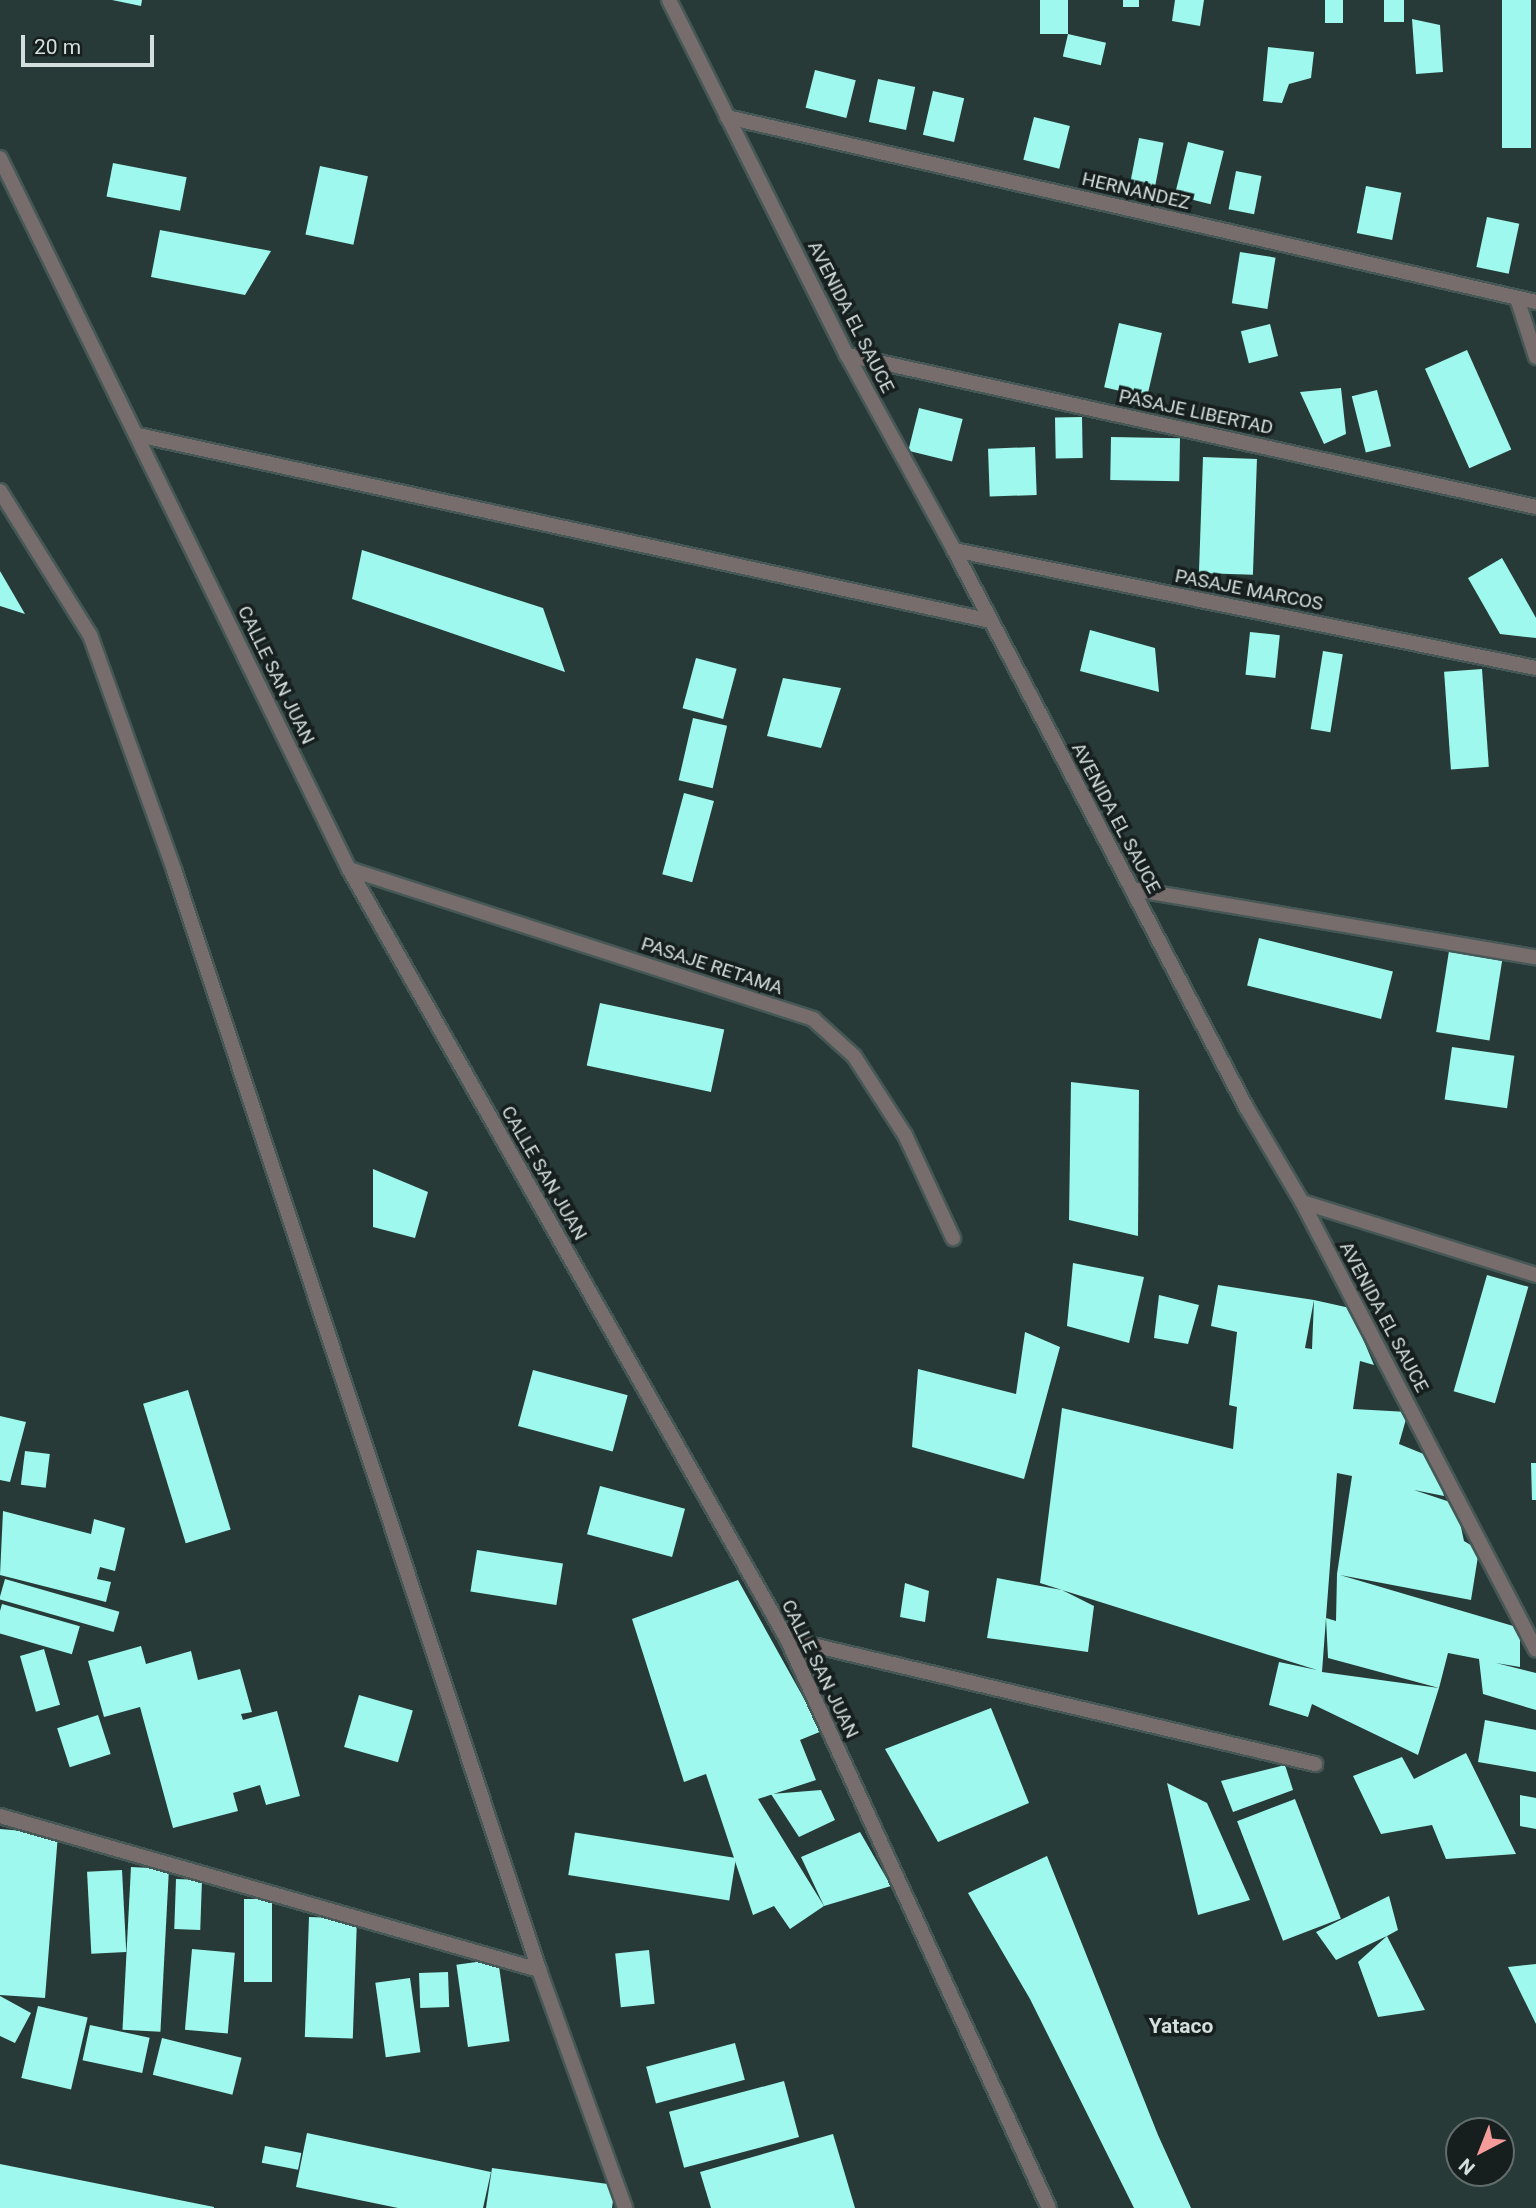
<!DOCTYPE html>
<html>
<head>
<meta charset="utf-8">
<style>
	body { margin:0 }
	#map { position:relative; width:1536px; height:2208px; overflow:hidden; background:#273a38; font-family:Roboto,sans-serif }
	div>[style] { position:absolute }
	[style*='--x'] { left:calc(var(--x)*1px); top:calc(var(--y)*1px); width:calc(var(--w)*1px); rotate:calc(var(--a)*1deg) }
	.building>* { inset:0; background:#9ef8ed; transform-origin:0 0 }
	.roads { filter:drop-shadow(2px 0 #465856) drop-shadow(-2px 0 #465856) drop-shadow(0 2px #465856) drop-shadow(0 -2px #465856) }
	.lane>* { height:14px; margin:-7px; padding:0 7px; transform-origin:7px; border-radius:7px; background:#766d6c }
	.street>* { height:14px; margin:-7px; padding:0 7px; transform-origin:7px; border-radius:7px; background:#766d6c }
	span { translate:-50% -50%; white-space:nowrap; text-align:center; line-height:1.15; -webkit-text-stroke:7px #171f1e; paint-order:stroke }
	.street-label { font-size:19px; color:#d3dfdd }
	.neighbourhood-label { font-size:21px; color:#d3dfdd; font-weight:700 }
	.north { position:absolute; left:1445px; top:2117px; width:70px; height:70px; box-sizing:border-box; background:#171f1e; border:2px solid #626c6a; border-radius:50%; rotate:222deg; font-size:19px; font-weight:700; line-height:28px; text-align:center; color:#d3dfdd }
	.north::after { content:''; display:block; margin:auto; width:24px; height:32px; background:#f59b99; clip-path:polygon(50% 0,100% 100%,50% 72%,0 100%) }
	.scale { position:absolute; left:21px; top:35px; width:133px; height:32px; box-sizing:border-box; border:4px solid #d3dfdd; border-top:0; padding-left:9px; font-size:21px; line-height:24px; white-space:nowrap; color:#d3dfdd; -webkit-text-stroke:5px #171f1e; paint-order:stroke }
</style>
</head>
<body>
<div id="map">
	<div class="building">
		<div style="clip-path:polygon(112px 0,142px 0,141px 6px)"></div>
		<div style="left:1040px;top:0;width:28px;height:34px"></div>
		<div style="left:1123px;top:0;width:16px;height:7px"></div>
		<div style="clip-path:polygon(1175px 0,1204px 0,1200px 26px,1172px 21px)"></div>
		<div style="left:1325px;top:0;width:18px;height:23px"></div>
		<div style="left:1384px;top:0;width:20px;height:22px"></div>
		<div style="left:1502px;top:0;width:29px;height:148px"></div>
		<div style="clip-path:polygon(1412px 19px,1440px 25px,1443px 72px,1416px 74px)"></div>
		<div style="left:1068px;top:34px;width:39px;height:23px;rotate:13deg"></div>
		<div style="clip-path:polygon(1268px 47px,1314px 52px,1311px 78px,1289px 84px,1282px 103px,1263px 101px)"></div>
		<div style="left:815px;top:70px;width:42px;height:39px;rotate:14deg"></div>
		<div style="left:878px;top:79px;width:38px;height:44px;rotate:12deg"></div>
		<div style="left:933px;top:91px;width:32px;height:45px;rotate:13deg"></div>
		<div style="left:1034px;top:117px;width:37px;height:44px;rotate:14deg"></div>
		<div style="left:1139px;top:138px;width:25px;height:48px;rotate:11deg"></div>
		<div style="left:1188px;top:142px;width:37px;height:55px;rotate:14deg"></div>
		<div style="left:113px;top:163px;width:75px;height:34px;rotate:11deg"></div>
		<div style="left:320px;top:166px;width:49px;height:70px;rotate:12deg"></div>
		<div style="left:1236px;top:171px;width:26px;height:39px;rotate:11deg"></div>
		<div style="left:1366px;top:186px;width:36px;height:48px;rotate:11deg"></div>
		<div style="left:1487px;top:217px;width:33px;height:51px;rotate:12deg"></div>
		<div style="clip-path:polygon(160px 230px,271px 251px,245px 295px,151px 277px)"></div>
		<div style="left:1240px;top:252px;width:36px;height:52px;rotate:9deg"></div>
		<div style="left:1119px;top:323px;width:44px;height:66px;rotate:13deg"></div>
		<div style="left:1270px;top:324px;width:33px;height:30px;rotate:76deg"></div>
		<div style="left:1467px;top:350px;width:109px;height:46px;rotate:66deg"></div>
		<div style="clip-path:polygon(1341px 388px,1346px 434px,1324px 444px,1300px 392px)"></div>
		<div style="left:1377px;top:390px;width:58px;height:26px;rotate:76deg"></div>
		<div style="left:919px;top:408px;width:45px;height:44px;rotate:14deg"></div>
		<div style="left:1082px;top:417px;width:41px;height:27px;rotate:89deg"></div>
		<div style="left:1111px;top:437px;width:69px;height:43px;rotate:1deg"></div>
		<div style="left:1035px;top:447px;width:48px;height:47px;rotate:88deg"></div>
		<div style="left:1203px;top:457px;width:54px;height:116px;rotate:2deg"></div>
		<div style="clip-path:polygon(362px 550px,543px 608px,565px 672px,352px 599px)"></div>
		<div style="clip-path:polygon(1502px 558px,1536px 618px,1536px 638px,1500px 634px,1468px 578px)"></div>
		<div style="clip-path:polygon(0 571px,25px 614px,0 606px)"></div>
		<div style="clip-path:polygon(1090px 630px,1155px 648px,1159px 692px,1080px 671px)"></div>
		<div style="left:1250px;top:632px;width:30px;height:43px;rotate:6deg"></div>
		<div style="left:1323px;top:651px;width:20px;height:79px;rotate:9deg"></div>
		<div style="left:696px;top:658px;width:42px;height:52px;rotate:15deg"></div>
		<div style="left:1482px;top:669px;width:98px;height:38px;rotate:86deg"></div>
		<div style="clip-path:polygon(783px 678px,841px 688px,821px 748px,767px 736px)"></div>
		<div style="left:693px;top:718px;width:35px;height:64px;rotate:13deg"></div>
		<div style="left:684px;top:793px;width:31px;height:84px;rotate:15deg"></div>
		<div style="left:1259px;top:938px;width:138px;height:49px;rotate:14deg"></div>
		<div style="left:1449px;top:951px;width:54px;height:82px;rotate:9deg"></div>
		<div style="left:600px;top:1003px;width:127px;height:64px;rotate:12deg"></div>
		<div style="left:1452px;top:1047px;width:63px;height:53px;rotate:8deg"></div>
		<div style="clip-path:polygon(1071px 1082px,1139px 1090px,1138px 1236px,1069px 1220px)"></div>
		<div style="clip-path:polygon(373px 1169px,428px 1192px,415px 1238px,373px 1227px)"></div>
		<div style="clip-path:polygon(1073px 1263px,1144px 1277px,1129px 1343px,1067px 1326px)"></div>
		<div style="left:1487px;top:1275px;width:43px;height:121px;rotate:16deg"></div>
		<div style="clip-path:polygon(evenodd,1218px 1285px,1314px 1300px,1305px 1348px,1312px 1349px,1314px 1300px,1350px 1308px,1374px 1365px,1360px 1361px,1353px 1409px,1408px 1412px,1399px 1444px,1436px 1459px,1444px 1496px,1414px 1490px,1456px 1504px,1464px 1541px,1479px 1550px,1471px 1600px,1340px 1575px,1520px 1628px,1520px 1667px,1496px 1663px,1536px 1673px,1536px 1710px,1483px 1694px,1479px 1659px,1448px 1653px,1439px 1688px,1328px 1658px,1326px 1618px,1322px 1672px,1439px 1688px,1418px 1755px,1312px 1704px,1308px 1717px,1269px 1705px,1279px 1662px,1317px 1670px,1062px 1590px,1094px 1606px,1088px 1652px,987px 1638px,997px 1578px,1062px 1590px,1040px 1583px,1062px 1408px,1233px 1449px,1237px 1407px,1229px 1405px,1237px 1332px,1211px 1326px,1218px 1285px,1337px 1473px,1352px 1476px,1337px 1574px,1336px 1621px,1326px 1618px,1337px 1473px)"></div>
		<div style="clip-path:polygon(1159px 1295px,1199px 1305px,1188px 1344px,1154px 1338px)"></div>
		<div style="clip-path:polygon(1025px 1332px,1060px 1347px,1024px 1479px,912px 1447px,918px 1369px,1016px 1394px)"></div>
		<div style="left:533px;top:1370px;width:98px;height:58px;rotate:15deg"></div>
		<div style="left:188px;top:1390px;width:146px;height:47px;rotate:73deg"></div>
		<div style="clip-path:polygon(0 1416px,26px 1422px,10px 1482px,0 1480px)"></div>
		<div style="left:25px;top:1451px;width:25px;height:34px;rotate:7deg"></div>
		<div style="clip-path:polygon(1531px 1463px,1536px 1463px,1536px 1500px,1532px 1500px)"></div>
		<div style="left:600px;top:1486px;width:88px;height:50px;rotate:15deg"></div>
		<div style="clip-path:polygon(3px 1511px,91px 1534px,94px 1519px,125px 1528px,115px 1571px,100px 1567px,97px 1579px,111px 1582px,106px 1602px,0 1575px)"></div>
		<div style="left:477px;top:1550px;width:87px;height:42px;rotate:9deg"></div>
		<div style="left:5px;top:1579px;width:119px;height:21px;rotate:16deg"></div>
		<div style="clip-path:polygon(738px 1580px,822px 1731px,800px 1740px,816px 1780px,758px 1799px,824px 1906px,790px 1929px,774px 1906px,753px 1915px,706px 1774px,684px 1782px,632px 1619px)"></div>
		<div style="clip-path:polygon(905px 1583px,929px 1591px,925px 1622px,900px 1617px)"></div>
		<div style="left:2px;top:1604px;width:81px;height:29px;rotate:16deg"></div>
		<div style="clip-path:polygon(141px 1646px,146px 1664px,191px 1651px,198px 1680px,240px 1669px,252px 1712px,241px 1714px,243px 1720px,277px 1711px,300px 1796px,266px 1805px,260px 1785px,233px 1793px,238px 1811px,173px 1828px,140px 1707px,104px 1717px,88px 1661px)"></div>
		<div style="left:44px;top:1649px;width:58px;height:25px;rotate:74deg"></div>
		<div style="left:359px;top:1695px;width:56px;height:54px;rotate:16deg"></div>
		<div style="clip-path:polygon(991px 1708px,1029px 1803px,938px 1842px,885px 1749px)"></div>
		<div style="left:98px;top:1715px;width:41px;height:43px;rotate:72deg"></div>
		<div style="clip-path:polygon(1485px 1720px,1536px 1730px,1536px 1772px,1478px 1762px)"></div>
		<div style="clip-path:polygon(1466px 1753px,1516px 1854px,1446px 1859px,1432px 1825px,1381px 1834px,1353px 1776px,1402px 1757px,1414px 1779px)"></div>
		<div style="clip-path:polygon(1285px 1765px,1293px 1790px,1233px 1812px,1221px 1781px)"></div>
		<div style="clip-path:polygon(1167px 1783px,1207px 1803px,1250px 1900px,1198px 1915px)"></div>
		<div style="clip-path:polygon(821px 1790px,835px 1820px,799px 1837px,771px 1794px)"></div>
		<div style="clip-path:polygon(1520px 1795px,1536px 1798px,1536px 1829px,1520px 1826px)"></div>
		<div style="left:1295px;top:1799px;width:128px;height:62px;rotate:69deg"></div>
		<div style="clip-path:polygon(0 1829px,58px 1834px,45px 1998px,0 1995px)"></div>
		<div style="clip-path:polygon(860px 1832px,891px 1886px,824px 1906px,801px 1857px)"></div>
		<div style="clip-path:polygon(1047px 1856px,1158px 2135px,1191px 2208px,1134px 2208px,1030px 1999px,968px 1893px)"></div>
		<div style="left:736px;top:1858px;width:43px;height:163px;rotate:99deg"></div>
		<div style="left:131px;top:1867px;width:38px;height:163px;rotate:3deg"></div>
		<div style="left:122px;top:1870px;width:82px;height:35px;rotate:87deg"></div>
		<div style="left:176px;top:1879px;width:26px;height:50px;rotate:2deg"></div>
		<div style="clip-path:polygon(1389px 1896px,1398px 1930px,1387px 1936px,1425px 2010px,1378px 2017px,1358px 1962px,1387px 1936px,1336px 1960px,1316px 1932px)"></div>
		<div style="left:244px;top:1899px;width:28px;height:83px"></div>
		<div style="left:309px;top:1917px;width:48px;height:120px;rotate:2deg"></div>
		<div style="left:192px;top:1949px;width:43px;height:81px;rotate:5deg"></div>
		<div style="left:649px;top:1950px;width:54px;height:34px;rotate:84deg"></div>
		<div style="left:498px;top:1959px;width:83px;height:42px;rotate:82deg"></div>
		<div style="clip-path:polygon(1536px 1964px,1536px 2024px,1508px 1967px)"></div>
		<div style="left:448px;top:1972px;width:35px;height:29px;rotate:88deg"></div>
		<div style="left:410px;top:1978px;width:75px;height:35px;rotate:82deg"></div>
		<div style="clip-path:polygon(0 1996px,31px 2013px,15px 2043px,0 2036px)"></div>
		<div style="left:38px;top:2006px;width:51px;height:74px;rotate:13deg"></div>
		<div style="left:90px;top:2025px;width:61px;height:36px;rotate:12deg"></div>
		<div style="left:162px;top:2038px;width:82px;height:38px;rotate:14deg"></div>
		<div style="left:735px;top:2043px;width:38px;height:92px;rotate:75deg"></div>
		<div style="left:784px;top:2081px;width:58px;height:119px;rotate:75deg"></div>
		<div style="clip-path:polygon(307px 2133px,491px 2172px,483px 2208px,398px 2208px,296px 2187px)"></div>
		<div style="clip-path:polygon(833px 2134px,855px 2208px,711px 2208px,700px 2172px)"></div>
		<div style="left:265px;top:2146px;width:37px;height:17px;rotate:11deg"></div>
		<div style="clip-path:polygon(0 2164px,214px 2207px,214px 2208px,0 2208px)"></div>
		<div style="clip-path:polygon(492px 2168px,615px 2185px,612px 2208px,486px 2208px)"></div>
	</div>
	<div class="roads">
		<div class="lane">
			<div style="--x:727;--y:117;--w:830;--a:12.88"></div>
			<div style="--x:1517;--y:298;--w:62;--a:72.1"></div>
			<div style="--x:847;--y:355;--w:706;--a:12.44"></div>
		</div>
		<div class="street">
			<div style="--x:669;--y:0;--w:397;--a:63.4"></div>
			<div style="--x:847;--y:355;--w:222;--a:61.2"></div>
			<div style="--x:954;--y:550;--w:629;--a:62.33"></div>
			<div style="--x:1246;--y:1107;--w:110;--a:59.5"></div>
			<div style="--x:1302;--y:1202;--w:505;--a:62.42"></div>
			<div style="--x:0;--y:158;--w:792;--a:63.86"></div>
			<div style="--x:349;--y:869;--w:886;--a:60.37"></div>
			<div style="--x:787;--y:1639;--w:626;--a:65.28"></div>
			<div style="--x:138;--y:435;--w:873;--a:12.3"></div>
			<div style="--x:0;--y:491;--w:170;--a:58"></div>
			<div style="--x:90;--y:635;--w:250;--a:70.3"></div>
			<div style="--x:174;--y:870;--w:1159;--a:71.64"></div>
			<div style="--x:539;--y:1970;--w:253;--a:70.1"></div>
			<div style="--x:954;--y:550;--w:594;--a:11.46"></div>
			<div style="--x:349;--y:869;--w:488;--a:17.9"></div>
			<div style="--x:813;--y:1019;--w:55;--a:42.1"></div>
			<div style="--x:854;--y:1056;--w:94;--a:57.2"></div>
			<div style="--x:905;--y:1135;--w:114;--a:65"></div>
			<div style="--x:1132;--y:889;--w:410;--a:9.6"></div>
			<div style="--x:1302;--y:1202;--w:245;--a:17.3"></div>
			<div style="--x:787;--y:1639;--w:543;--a:13.32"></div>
			<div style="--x:0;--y:1816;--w:561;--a:15.95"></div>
		</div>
	</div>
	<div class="street-label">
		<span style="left:1136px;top:191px;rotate:13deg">HERNANDEZ</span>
		<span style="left:851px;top:317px;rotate:63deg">AVENIDA EL SAUCE</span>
		<span style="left:1196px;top:412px;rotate:12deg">PASAJE LIBERTAD</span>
		<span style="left:1249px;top:590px;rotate:11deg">PASAJE MARCOS</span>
		<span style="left:276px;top:675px;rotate:64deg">CALLE SAN JUAN</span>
		<span style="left:1116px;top:818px;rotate:62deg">AVENIDA EL SAUCE</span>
		<span style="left:712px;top:966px;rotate:18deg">PASAJE RETAMA</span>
		<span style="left:544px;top:1173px;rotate:60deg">CALLE SAN JUAN</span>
		<span style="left:1384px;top:1317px;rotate:62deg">AVENIDA EL SAUCE</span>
		<span style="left:820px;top:1669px;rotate:64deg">CALLE SAN JUAN</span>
	</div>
	<div class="neighbourhood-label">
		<span style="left:1181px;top:2026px">Yataco</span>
	</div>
	<div class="north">N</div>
	<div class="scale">20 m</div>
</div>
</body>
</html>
